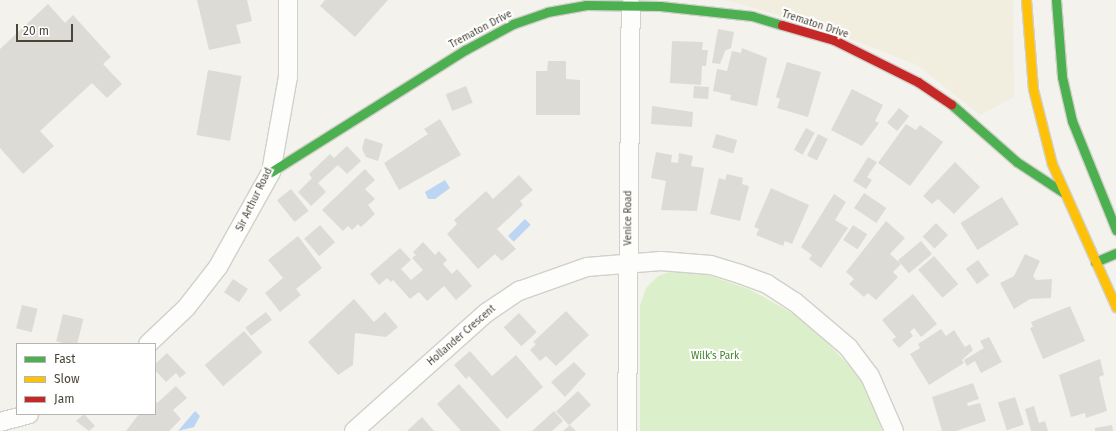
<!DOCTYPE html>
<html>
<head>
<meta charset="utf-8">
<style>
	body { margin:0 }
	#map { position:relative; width:1116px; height:431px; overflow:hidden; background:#f3f2ed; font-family:"Fira Sans",sans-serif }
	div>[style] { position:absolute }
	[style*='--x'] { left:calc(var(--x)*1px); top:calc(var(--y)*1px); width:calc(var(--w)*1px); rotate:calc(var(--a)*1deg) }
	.education>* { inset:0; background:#f1eedf }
	.green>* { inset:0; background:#dcefcb }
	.water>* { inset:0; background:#bbd5f3; transform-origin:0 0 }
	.building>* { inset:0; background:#dddbd5; transform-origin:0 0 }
	.roads { filter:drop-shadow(1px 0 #d1d0ca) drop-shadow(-1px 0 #d1d0ca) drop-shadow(0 1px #d1d0ca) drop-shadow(0 -1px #d1d0ca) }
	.street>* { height:18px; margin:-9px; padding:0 9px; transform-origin:9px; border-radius:9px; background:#fdfdfc }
	.fast>* { height:9px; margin:-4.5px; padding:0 4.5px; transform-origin:4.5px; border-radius:4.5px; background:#4caf50 }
	.slow>* { height:9px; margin:-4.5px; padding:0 4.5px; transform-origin:4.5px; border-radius:4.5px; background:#ffc107 }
	.jam>* { height:9px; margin:-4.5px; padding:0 4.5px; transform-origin:4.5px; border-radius:4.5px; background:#c62828 }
	span { translate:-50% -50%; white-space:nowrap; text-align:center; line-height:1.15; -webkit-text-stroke:4px #fff; paint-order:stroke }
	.street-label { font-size:10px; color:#4a4537 }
	.park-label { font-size:10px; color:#3c8026 }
	.legend { position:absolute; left:16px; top:343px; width:140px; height:72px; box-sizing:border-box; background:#fff; border:1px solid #b7b5af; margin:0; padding:5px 7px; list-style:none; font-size:12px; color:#4a4537 }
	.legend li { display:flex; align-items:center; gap:8px; height:20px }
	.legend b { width:20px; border:1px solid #b7b5af }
	.scale { position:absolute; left:16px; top:24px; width:57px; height:18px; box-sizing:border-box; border:2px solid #4a4537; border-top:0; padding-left:5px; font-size:12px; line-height:14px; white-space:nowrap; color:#4a4537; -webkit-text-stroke:3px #fff; paint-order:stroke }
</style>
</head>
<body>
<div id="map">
	<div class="education">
		<div style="clip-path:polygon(725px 0,1013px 0,1014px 97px,980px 115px,917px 65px,815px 25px)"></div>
	</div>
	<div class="green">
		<div style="clip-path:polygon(675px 270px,696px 271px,749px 289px,805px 320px,865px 382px,882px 431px,640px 431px,640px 305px,646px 288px,658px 276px)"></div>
	</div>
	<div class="water">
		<div style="clip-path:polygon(445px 180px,450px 188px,435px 199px,428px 199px,425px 192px)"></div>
		<div style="left:525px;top:219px;width:8px;height:24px;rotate:45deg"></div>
		<div style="clip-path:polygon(195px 411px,200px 416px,194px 427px,178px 431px)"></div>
	</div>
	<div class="building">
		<div style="clip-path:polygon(197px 0,247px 0,252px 21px,236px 25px,241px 43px,209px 50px)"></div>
		<div style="clip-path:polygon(325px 0,388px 0,355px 37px,320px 6px)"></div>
		<div style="clip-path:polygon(48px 4px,65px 23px,73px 15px,111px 57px,103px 64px,122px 84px,107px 98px,92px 83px,40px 131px,54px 146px,23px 174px,0 148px,0 49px)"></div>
		<div style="clip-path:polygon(718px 29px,734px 32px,731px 48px,725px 51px,720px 64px,712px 63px)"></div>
		<div style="clip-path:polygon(672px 41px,703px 42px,702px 50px,708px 50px,706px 66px,702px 66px,701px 85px,670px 83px)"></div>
		<div style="clip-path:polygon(742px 48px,767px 58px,757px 106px,730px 100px,731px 95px,713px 91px,717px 69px,727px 71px,732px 51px,741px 53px)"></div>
		<div style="clip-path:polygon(548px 61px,566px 61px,566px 79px,580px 80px,580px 115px,536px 115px,536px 71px,547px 71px)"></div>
		<div style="clip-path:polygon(787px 62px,821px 72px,808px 117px,777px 108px,780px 99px,776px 97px)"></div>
		<div style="left:208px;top:70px;width:34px;height:66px;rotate:10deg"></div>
		<div style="left:466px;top:86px;width:18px;height:22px;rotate:68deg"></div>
		<div style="left:694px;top:86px;width:15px;height:12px;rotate:4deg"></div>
		<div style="clip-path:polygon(852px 89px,883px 105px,875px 121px,879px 123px,862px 146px,831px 130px)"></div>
		<div style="clip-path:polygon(652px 106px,693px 112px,692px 127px,651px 124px)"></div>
		<div style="left:899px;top:108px;width:13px;height:19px;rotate:39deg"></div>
		<div style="clip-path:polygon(440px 119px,461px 155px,399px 190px,384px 163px,428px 134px,424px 129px)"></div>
		<div style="clip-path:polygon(906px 124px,916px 130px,920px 125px,943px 142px,910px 186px,878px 163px)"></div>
		<div style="left:806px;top:128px;width:10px;height:25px;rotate:29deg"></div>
		<div style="left:716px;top:134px;width:22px;height:14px;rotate:16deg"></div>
		<div style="left:818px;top:134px;width:11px;height:24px;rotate:27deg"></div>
		<div style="clip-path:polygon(365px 138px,383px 144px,378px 161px,366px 157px,362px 149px)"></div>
		<div style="clip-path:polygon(347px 146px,361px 161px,347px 174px,338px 165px,318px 183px,326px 192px,311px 206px,298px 192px,312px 178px,309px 174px,330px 154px,334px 158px)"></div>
		<div style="clip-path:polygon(656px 152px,672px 155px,671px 162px,678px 163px,679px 153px,693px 156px,691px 166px,704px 168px,697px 211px,661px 210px,666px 181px,651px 178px)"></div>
		<div style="clip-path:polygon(868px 157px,877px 162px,867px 177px,872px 180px,866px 189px,853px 181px)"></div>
		<div style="clip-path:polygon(955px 162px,980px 187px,954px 214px,938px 199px,932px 204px,923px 196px)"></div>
		<div style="clip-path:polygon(365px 169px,375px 180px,365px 189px,375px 199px,368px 205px,375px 214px,361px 227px,358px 224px,352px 230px,348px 226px,343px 231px,322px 210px)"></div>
		<div style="clip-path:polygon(727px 174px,743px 178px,742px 184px,749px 186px,740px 221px,710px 214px,719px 178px,725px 180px)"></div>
		<div style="clip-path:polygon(519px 175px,533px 190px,520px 201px,523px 205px,497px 229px,516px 249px,502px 261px,495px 254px,478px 269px,447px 234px,457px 224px,454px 220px,486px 191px,493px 199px)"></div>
		<div style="clip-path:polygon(771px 188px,809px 205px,792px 244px,785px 241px,783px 246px,756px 235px,759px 229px,754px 227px)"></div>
		<div style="left:291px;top:189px;width:28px;height:18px;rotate:51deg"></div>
		<div style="left:864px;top:193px;width:27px;height:18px;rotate:34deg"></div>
		<div style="clip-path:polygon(834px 194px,846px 202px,835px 220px,848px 228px,821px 268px,809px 259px,812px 255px,801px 247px)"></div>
		<div style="left:1002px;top:197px;width:32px;height:49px;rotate:58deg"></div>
		<div style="clip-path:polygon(886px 221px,905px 238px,890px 254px,901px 264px,893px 272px,898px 277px,876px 300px,868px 293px,864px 297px,849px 284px,854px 279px,846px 272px)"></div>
		<div style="left:936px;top:223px;width:17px;height:19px;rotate:45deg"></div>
		<div style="left:320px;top:225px;width:23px;height:21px;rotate:49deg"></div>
		<div style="left:853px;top:225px;width:17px;height:18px;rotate:33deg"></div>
		<div style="clip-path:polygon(298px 236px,322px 268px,296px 289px,301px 295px,280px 312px,265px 293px,283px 278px,268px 260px)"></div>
		<div style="left:921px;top:241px;width:17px;height:30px;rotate:50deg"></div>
		<div style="clip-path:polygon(423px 242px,435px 255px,439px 251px,447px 260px,443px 264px,452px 274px,457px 269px,472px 286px,456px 300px,444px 286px,427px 301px,419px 292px,410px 299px,393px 280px,391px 282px,387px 278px,379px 285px,370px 274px,400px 248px,411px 260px,401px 269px,411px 280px,423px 270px,412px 258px,416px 255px,413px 252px)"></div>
		<div style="clip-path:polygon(1025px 254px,1040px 261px,1033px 276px,1036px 280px,1052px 279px,1051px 298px,1030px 299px,1014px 309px,1000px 283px,1014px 276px)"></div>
		<div style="left:934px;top:256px;width:37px;height:21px;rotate:49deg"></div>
		<div style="left:978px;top:260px;width:19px;height:15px;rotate:54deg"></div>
		<div style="left:233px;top:279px;width:18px;height:16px;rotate:34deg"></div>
		<div style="clip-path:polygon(913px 294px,937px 324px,921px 337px,914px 328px,910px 332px,913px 336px,899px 348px,892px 340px,896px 337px,882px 320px)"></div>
		<div style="clip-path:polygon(354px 299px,374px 322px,385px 312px,398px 327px,386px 337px,355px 333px,353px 365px,338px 375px,308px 342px)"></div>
		<div style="left:22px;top:305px;width:16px;height:24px;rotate:14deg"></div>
		<div style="clip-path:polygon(1070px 306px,1085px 341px,1043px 359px,1030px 328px,1033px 327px,1031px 322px)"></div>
		<div style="clip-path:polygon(566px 311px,589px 335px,556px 366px,546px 356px,540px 361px,530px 350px,536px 344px,533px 342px)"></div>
		<div style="left:266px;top:312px;width:10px;height:26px;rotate:53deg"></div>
		<div style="left:519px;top:313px;width:26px;height:21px;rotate:47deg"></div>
		<div style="left:63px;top:314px;width:21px;height:28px;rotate:14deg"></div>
		<div style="clip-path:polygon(941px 329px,946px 336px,954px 330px,965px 347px,970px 344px,973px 350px,962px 360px,964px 363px,929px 385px,910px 354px,920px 348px,918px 344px)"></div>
		<div style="left:244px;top:331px;width:28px;height:52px;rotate:49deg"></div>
		<div style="clip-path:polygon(989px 337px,1002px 362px,981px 373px,975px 361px,967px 366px,964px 360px,984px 348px,980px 341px)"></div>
		<div style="clip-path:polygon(470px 351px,492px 376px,516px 355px,543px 387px,507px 419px,469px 376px,466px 379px,454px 365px)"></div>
		<div style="clip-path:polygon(167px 353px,186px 373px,180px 378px,176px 373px,166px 382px,155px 370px,155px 364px)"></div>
		<div style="clip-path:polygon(1100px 359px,1104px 375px,1099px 377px,1107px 411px,1086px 418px,1085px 413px,1071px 417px,1059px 375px)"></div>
		<div style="clip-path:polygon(574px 362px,586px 374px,565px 397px,551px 382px)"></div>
		<div style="clip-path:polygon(973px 383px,979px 399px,967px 403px,968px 406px,980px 403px,986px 421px,956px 431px,942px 431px,932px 397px)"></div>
		<div style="clip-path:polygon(459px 384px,501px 431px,461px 431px,437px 404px)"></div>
		<div style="clip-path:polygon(176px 386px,187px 398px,173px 410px,181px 419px,169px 431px,126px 431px,139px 414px,155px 414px,155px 401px,157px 403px)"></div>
		<div style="left:578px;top:391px;width:19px;height:30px;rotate:47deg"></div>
		<div style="left:1015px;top:397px;width:29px;height:18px;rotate:72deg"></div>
		<div style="clip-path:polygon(1034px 406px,1039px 423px,1045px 421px,1048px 431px,1031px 431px,1025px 409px)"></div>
		<div style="clip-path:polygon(554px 411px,563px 421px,552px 431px,532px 431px)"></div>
		<div style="clip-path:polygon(84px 414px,95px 426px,89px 431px,76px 421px)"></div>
		<div style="clip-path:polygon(422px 417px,434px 431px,407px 431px)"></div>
		<div style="clip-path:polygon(570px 425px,576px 431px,563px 431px)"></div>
		<div style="clip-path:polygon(1112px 425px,1113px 431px,1095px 431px,1095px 428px)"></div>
	</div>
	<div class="roads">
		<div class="street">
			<div style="--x:148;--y:344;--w:52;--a:-43.5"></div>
			<div style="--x:186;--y:308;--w:52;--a:-52"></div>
			<div style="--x:218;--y:267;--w:109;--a:-60.8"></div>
			<div style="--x:271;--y:172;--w:97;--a:-79.9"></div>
			<div style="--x:288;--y:77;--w:77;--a:-90"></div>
			<div style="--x:0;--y:422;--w:30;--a:-15"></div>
			<div style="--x:354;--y:431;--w:177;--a:-41.8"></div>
			<div style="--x:486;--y:313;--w:40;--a:-34"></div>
			<div style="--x:519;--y:291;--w:72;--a:-19.4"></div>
			<div style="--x:587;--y:267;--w:74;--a:-4.6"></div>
			<div style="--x:661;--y:261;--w:50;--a:4.6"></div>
			<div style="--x:711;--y:265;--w:30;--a:17"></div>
			<div style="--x:740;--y:274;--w:29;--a:20"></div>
			<div style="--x:767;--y:284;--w:33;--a:33"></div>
			<div style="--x:795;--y:302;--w:70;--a:40.3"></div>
			<div style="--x:848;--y:347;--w:36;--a:53"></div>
			<div style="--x:870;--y:376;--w:60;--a:66.4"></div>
			<div style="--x:627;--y:431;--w:426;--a:-89.5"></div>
		</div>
		<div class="fast">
			<div style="--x:1056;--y:0;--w:77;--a:85.5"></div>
			<div style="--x:1062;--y:77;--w:45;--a:77.2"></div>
			<div style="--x:1072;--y:121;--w:118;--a:68"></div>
			<div style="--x:951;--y:104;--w:88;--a:41.3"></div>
			<div style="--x:1017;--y:162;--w:56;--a:33.4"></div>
			<div style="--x:271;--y:172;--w:229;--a:-32.2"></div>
			<div style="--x:465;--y:50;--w:55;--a:-28.4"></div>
			<div style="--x:513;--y:24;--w:36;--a:-19"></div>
			<div style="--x:547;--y:12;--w:40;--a:-10"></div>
			<div style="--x:586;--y:5;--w:74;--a:0.8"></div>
			<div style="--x:660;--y:6;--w:93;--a:6.2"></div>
			<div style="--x:752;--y:16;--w:31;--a:17"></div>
			<div style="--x:1095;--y:262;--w:23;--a:-23"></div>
		</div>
		<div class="slow">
			<div style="--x:1026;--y:0;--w:89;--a:85.5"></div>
			<div style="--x:1033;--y:89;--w:77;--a:75.8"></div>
			<div style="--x:1052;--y:164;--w:157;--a:65.9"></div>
		</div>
		<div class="jam">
			<div style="--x:782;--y:25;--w:54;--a:16.1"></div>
			<div style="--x:834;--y:40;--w:94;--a:26.6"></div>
			<div style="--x:918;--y:82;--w:40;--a:34"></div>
		</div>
	</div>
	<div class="street-label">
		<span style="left:815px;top:25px;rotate:18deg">Trematon Drive</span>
		<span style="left:481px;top:30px;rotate:-28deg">Trematon Drive</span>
		<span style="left:255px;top:200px;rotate:-64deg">Sir Arthur Road</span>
		<span style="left:629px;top:218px;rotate:-90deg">Venice Road</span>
		<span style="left:462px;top:336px;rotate:-41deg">Hollander Crescent</span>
	</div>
	<div class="park-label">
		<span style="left:715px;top:357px">Wilk's Park</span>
	</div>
	<ul class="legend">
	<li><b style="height:5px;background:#4caf50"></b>Fast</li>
	<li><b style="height:5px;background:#ffc107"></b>Slow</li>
	<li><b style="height:5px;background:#c62828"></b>Jam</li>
	</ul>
	<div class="scale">20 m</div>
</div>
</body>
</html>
